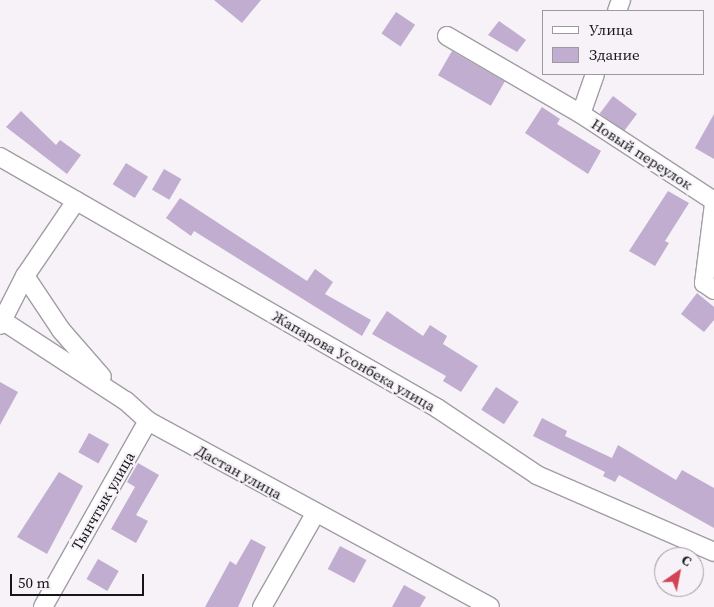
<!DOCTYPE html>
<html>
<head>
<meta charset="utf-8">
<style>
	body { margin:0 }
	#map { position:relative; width:714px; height:607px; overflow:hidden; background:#f6f2f8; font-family:"Source Serif 4",serif }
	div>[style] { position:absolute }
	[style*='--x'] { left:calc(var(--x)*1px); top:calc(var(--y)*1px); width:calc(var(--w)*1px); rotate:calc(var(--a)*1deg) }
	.building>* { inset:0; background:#c1add0; transform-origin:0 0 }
	.roads { filter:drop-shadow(1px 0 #a19ea3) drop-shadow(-1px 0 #a19ea3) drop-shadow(0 1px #a19ea3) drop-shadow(0 -1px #a19ea3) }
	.minor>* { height:18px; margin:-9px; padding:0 9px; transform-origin:9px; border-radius:9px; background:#fff }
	span { translate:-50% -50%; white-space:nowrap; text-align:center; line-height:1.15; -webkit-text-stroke:4px #f6f2f8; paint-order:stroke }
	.street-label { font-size:15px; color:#161517 }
	.legend { position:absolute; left:542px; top:10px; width:162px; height:65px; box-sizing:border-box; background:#f6f2f8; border:1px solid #9c9a9e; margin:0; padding:6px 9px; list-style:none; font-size:15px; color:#161517 }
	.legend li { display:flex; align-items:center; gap:10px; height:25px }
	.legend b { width:25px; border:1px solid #9c9a9e }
	.north { position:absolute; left:654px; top:547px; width:50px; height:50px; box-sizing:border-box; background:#f6f2f8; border:1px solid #9c9a9e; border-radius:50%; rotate:33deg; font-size:14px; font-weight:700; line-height:20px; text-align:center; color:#161517 }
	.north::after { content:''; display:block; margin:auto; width:18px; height:22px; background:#d34355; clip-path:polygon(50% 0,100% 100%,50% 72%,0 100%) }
	.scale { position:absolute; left:10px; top:574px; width:134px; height:22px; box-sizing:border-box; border:2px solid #161517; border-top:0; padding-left:6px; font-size:15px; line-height:18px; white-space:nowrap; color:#161517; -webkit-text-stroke:4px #f6f2f8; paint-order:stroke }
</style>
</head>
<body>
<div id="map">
	<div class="building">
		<div style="clip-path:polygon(214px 0,261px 0,242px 23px)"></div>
		<div style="left:396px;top:12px;width:23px;height:26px;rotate:34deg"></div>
		<div style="clip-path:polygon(499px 21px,526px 40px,517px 52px,488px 35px)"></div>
		<div style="left:452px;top:51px;width:61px;height:28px;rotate:30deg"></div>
		<div style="left:613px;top:96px;width:30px;height:22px;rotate:37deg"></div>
		<div style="clip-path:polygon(542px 107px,560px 119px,557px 124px,601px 151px,588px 174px,525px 133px)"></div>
		<div style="clip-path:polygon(21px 111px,56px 145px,60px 140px,81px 155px,67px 174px,6px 127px)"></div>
		<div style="clip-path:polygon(714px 114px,714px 159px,695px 148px)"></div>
		<div style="left:126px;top:163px;width:26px;height:25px;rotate:32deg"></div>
		<div style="left:164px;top:169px;width:20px;height:24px;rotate:30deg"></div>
		<div style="clip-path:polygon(668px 191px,689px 203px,665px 241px,669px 243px,655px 266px,629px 251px)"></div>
		<div style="clip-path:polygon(180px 198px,307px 281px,315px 269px,333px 282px,325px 294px,371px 320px,362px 336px,194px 231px,191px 236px,166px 218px)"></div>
		<div style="clip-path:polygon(697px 293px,714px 307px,714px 320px,704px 332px,681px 314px)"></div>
		<div style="clip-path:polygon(387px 311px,423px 336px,430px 325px,447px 336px,443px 344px,478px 366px,461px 392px,443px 381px,446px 376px,372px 334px)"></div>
		<div style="clip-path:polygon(0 382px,18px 392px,0 425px)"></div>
		<div style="left:496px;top:387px;width:27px;height:27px;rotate:33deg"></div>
		<div style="clip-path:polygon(542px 418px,567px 431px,565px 436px,612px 458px,618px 445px,676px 480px,682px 470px,714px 488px,714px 528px,619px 475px,615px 482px,603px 476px,605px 472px,533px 436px)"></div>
		<div style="left:89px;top:433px;width:23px;height:22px;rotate:29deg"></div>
		<div style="clip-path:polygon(138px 463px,159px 475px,136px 515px,148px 521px,136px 543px,111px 529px,135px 487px,127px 482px)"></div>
		<div style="clip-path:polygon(59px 472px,83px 486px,47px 554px,17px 537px)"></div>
		<div style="clip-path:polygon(251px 539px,266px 547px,238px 607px,205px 607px,230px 561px,236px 565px)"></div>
		<div style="left:340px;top:546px;width:30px;height:26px;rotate:28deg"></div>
		<div style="left:98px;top:559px;width:24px;height:23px;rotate:30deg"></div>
		<div style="clip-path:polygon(404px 585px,426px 597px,420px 607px,392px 607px)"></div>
	</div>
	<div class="roads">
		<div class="minor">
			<div style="--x:617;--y:11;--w:12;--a:-70"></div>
			<div style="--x:447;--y:36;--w:155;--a:30.2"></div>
			<div style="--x:595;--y:74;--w:42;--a:109.3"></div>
			<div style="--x:581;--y:114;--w:159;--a:33.2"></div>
			<div style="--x:0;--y:157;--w:504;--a:29.87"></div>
			<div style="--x:437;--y:408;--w:120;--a:33.8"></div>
			<div style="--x:537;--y:475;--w:193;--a:23.5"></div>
			<div style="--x:714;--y:204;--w:80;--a:97.2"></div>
			<div style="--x:704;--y:283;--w:12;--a:35"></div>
			<div style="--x:25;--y:276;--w:65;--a:56.3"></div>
			<div style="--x:61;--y:330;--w:62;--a:48.9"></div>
			<div style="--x:0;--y:319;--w:150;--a:33.1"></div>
			<div style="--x:126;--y:401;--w:30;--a:42"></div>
			<div style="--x:148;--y:421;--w:389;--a:28.5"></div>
			<div style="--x:0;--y:325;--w:55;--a:-63"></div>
			<div style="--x:25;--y:276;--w:91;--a:-55.8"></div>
			<div style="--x:43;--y:607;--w:214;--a:-60.6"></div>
			<div style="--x:262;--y:607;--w:107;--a:-60.3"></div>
		</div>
	</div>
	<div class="street-label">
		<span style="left:642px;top:154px;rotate:33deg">Новый переулок</span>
		<span style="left:354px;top:361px;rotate:30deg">Жапарова Усонбека улица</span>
		<span style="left:239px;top:472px;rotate:29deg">Дастан улица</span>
		<span style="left:103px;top:501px;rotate:-60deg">Тынчтык улица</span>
	</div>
	<ul class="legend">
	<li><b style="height:6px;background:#fff"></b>Улица</li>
	<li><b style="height:14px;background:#c1add0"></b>Здание</li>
	</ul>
	<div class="north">С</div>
	<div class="scale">50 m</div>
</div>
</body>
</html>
